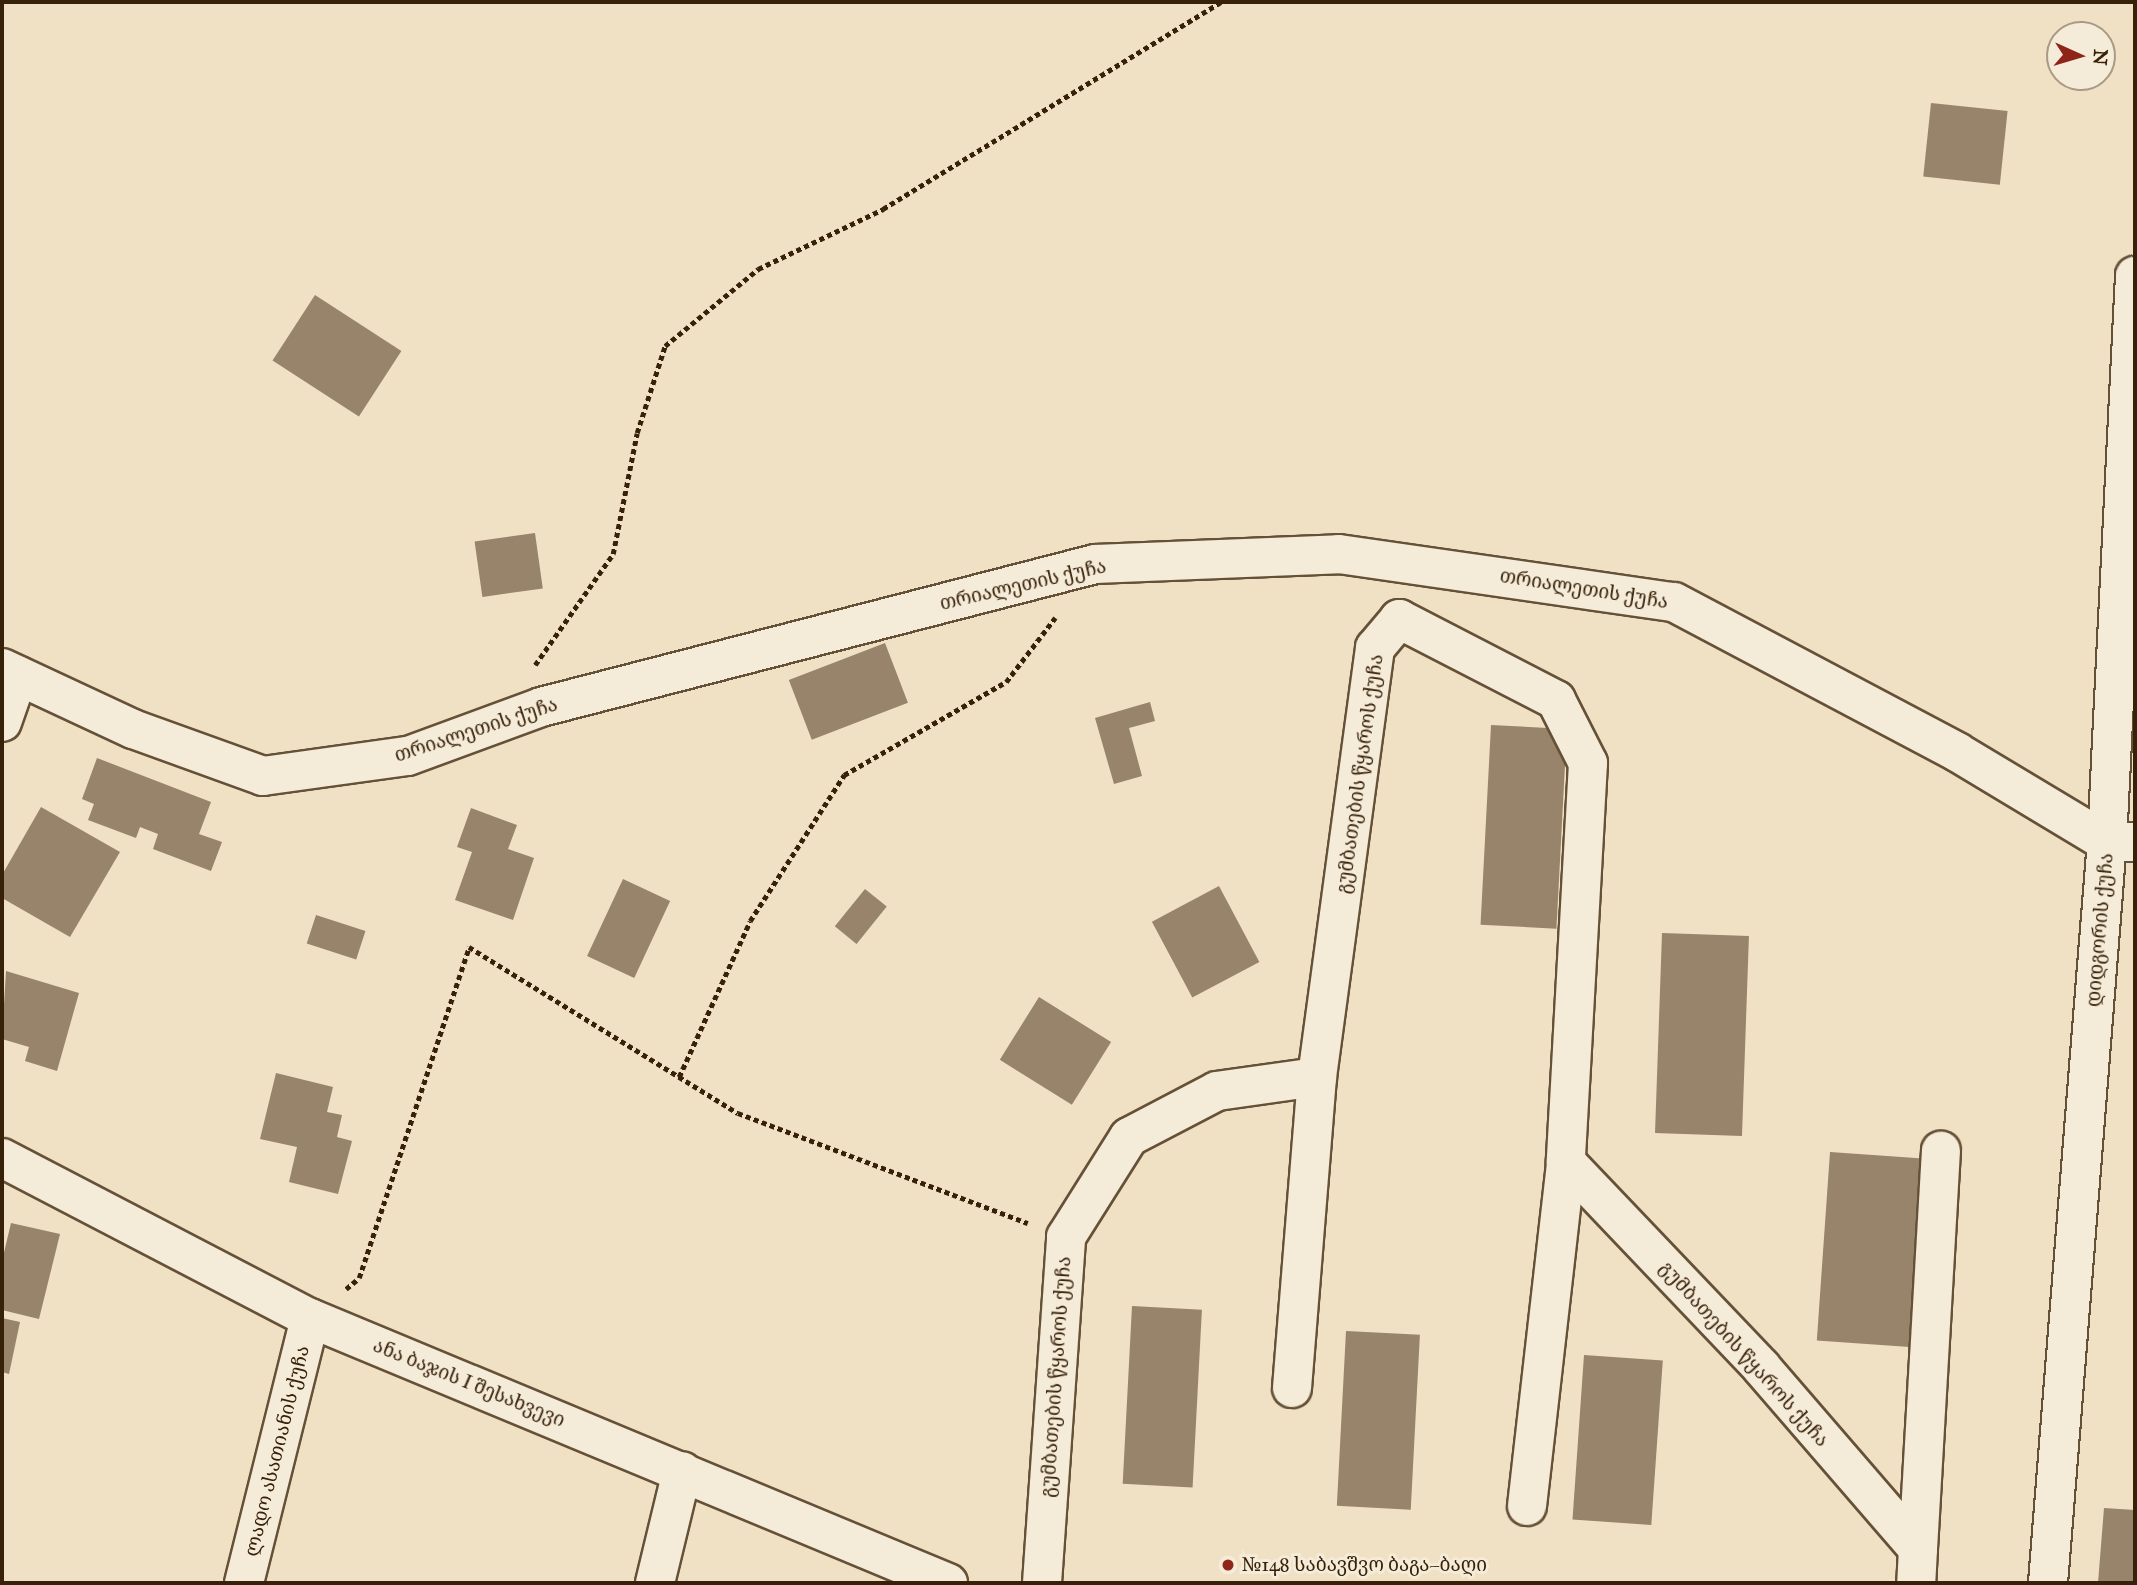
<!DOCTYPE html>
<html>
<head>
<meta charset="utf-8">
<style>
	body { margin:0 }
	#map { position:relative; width:2137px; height:1585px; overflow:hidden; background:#f0e0c4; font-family:"IM FELL Great Primer","Noto Serif Georgian",serif }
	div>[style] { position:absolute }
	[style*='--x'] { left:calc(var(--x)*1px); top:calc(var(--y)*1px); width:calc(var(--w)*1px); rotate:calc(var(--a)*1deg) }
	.building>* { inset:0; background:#97846a; transform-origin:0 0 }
	.path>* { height:4.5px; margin-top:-2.25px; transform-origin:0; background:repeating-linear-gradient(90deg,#372108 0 5px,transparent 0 8.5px) }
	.roads { filter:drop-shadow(2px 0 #655137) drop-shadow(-2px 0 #655137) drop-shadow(0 2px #655137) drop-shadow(0 -2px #655137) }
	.minor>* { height:38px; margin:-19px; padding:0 19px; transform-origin:19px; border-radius:19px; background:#f5ebd9 }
	.dots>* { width:19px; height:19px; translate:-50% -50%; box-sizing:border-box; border:4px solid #f5ebd9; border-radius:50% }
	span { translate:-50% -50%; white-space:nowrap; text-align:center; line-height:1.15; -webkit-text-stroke:6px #f5ebd9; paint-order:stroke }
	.street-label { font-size:19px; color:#372108 }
	.poi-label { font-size:19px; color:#372108 }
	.left { translate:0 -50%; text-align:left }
	.frame { position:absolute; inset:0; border:4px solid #372108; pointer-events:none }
	.north { position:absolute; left:2046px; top:21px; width:70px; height:70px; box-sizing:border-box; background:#f5ebd9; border:2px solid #a99a85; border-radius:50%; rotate:94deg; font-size:19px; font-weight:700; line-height:28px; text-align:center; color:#372108 }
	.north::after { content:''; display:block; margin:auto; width:24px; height:32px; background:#8f2418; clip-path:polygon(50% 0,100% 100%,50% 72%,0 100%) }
</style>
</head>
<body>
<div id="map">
	<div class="building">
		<div style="left:1931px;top:103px;width:77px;height:74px;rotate:6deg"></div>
		<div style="left:315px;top:295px;width:103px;height:78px;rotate:33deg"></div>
		<div style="left:535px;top:533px;width:56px;height:61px;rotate:82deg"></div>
		<div style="left:885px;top:643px;width:64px;height:103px;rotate:69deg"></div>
		<div style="clip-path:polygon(1150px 702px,1155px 721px,1129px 728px,1142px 776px,1114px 784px,1095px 718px)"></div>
		<div style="left:1491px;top:725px;width:76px;height:200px;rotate:3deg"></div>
		<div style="clip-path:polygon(97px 758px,211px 802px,199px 834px,222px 842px,211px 871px,153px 849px,158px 834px,140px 827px,136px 838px,88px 820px,94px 804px,82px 799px)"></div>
		<div style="clip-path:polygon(41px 807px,120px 852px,70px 937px,2px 898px,2px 875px)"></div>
		<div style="clip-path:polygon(471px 808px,517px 825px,508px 849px,534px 858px,513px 920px,455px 900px,472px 852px,457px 847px)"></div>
		<div style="left:623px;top:879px;width:52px;height:85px;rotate:25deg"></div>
		<div style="left:1219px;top:886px;width:86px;height:76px;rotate:62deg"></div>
		<div style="left:865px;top:889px;width:28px;height:48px;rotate:39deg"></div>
		<div style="left:316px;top:915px;width:52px;height:30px;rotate:18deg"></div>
		<div style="left:1662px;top:933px;width:87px;height:200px;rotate:2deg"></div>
		<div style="clip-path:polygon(6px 971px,79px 993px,57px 1071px,25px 1061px,29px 1047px,2px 1039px)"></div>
		<div style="left:1039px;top:997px;width:85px;height:74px;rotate:32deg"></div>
		<div style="clip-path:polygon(276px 1073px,333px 1087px,327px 1112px,342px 1115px,337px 1137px,352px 1141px,338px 1194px,289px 1182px,297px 1147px,260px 1139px)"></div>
		<div style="left:1830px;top:1152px;width:93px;height:189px;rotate:4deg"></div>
		<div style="clip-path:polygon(11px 1223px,60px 1234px,39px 1319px,2px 1310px,2px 1261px)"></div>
		<div style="left:1132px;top:1306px;width:70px;height:178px;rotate:3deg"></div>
		<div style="clip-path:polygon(2px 1318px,20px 1322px,9px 1374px,2px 1372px)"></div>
		<div style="left:1346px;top:1331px;width:74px;height:175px;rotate:3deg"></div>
		<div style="left:1584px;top:1355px;width:79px;height:165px;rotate:4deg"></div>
		<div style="clip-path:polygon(2104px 1508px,2135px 1510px,2135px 1583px,2098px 1583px)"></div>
	</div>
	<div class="path">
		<div style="--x:535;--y:665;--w:136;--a:-54.9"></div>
		<div style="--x:613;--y:554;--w:123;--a:-78.8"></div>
		<div style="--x:637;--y:433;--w:91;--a:-72.2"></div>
		<div style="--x:665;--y:346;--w:121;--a:-39.6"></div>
		<div style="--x:758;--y:269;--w:139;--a:-25.6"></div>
		<div style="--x:883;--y:209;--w:396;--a:-31.5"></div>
		<div style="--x:679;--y:1077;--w:171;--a:-65.5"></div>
		<div style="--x:750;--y:921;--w:174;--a:-57.2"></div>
		<div style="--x:844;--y:775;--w:187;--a:-29.9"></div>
		<div style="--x:1006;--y:682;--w:81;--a:-52.6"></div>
		<div style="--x:346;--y:1289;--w:17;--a:-40"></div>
		<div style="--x:359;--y:1278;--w:349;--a:-71.6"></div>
		<div style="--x:469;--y:947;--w:316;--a:31.7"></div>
		<div style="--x:738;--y:1113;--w:310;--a:20.8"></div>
	</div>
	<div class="roads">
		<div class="minor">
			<div style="--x:2;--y:668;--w:145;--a:25"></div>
			<div style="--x:133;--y:729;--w:138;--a:19.9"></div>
			<div style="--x:263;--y:776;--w:146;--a:-7.9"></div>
			<div style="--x:408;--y:756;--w:142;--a:-20.2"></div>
			<div style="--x:541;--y:707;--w:572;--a:-14.47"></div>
			<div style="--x:1095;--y:564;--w:244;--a:-2.3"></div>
			<div style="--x:1339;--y:554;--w:338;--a:8.2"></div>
			<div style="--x:1674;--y:602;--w:320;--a:27.9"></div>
			<div style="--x:1957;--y:752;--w:175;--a:31"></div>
			<div style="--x:2107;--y:842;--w:28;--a:0"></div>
			<div style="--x:2;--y:722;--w:49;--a:-70.8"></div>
			<div style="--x:2;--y:1158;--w:347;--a:27.5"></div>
			<div style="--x:310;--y:1318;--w:691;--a:22.56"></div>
			<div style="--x:1292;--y:1388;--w:312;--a:-85.4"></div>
			<div style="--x:1317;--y:1077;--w:433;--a:-82.3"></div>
			<div style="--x:1375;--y:648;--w:38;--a:-50"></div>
			<div style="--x:1399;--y:619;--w:177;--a:27.3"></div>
			<div style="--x:1556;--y:700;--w:71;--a:63.1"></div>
			<div style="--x:1588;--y:763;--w:400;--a:93.2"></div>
			<div style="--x:1566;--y:1162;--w:283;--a:46.4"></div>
			<div style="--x:1761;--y:1367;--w:240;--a:49.2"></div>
			<div style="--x:1918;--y:1549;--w:34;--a:93"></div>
			<div style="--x:1527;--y:1506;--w:346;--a:-83.5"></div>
			<div style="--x:1918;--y:1549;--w:399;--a:-86.7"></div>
			<div style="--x:244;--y:1583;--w:273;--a:-76"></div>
			<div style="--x:655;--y:1583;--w:115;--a:-76.4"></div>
			<div style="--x:1042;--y:1583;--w:347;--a:-86"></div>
			<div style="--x:1066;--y:1237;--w:118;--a:-57.8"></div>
			<div style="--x:1129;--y:1137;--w:99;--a:-27.6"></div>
			<div style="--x:1217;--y:1091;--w:101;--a:-8"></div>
			<div style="--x:2048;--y:1583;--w:743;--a:-85.45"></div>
			<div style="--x:2107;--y:842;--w:567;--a:-87.17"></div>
		</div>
	</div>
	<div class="dots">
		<div style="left:1228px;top:1565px;background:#8f2418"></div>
	</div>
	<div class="street-label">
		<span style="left:1023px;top:585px;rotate:-13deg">თრიალეთის ქუჩა</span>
		<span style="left:1584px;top:589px;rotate:9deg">თრიალეთის ქუჩა</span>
		<span style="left:476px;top:730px;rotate:-18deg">თრიალეთის ქუჩა</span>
		<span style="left:1360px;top:774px;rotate:-82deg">გუმბათების წყაროს ქუჩა</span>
		<span style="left:2100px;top:930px;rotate:-85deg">დიდგორის ქუჩა</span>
		<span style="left:1744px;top:1354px;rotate:48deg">გუმბათების წყაროს ქუჩა</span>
		<span style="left:1056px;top:1377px;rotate:-86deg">გუმბათების წყაროს ქუჩა</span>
		<span style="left:469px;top:1383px;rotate:22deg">ანა ბაჯის I შესახვევი</span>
		<span style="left:277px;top:1451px;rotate:-76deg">ლადო ასათიანის ქუჩა</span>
	</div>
	<div class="poi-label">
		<span class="left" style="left:1242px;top:1565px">№148 საბავშვო ბაგა–ბაღი</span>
	</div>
	<div class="frame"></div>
	<div class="north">N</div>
</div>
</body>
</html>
